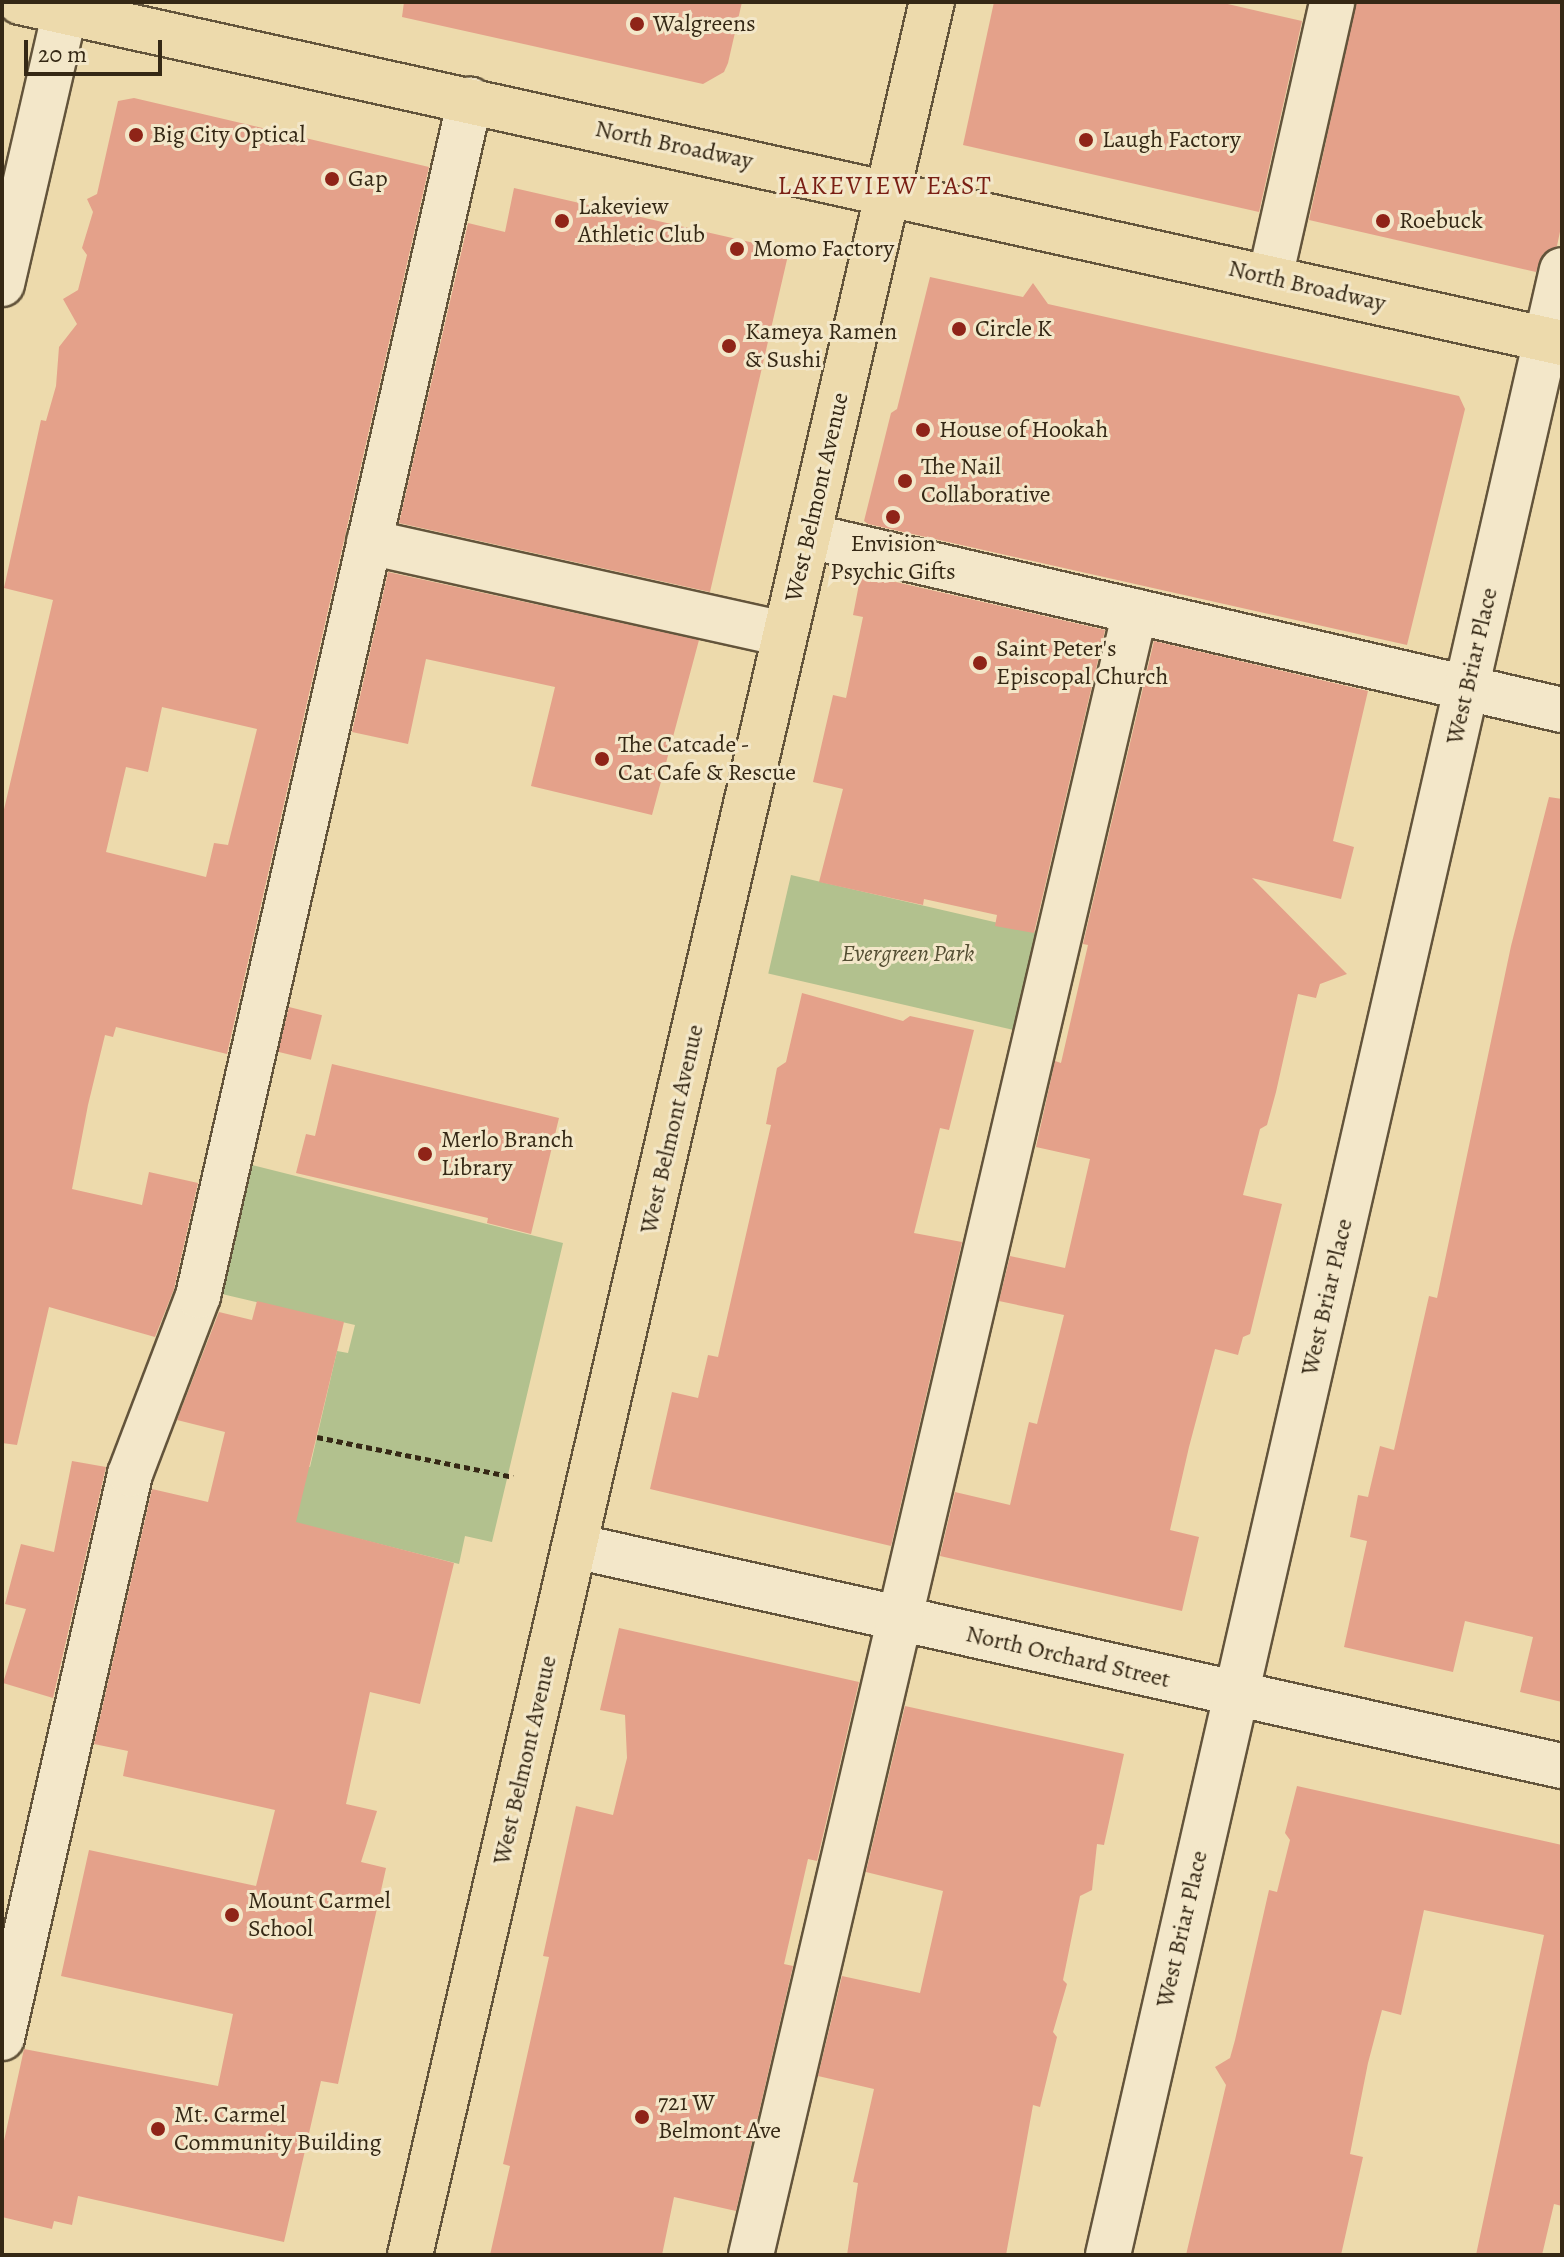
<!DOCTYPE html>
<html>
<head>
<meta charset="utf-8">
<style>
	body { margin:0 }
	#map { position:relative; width:1564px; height:2257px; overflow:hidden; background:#eddaac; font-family:Alegreya,serif }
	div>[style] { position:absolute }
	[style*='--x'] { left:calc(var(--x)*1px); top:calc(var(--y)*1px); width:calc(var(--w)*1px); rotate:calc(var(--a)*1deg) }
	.green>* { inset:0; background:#b2c18e; transform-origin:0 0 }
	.building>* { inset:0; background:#e4a18a; transform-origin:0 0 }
	.path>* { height:5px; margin-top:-2.5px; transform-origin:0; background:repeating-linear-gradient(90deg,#352815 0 6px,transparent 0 10px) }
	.roads { filter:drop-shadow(2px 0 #63543b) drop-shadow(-2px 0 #63543b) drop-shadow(0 2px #63543b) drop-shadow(0 -2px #63543b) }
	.minor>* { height:44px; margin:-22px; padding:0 22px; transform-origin:22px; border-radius:22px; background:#f3e7c9 }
	.major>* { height:44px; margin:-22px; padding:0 22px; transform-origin:22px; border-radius:22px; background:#eddaac }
	.dots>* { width:22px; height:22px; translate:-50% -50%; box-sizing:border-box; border:4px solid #f3e7c9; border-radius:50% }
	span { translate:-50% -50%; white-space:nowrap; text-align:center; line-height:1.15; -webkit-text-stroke:6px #f3e7c9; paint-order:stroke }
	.poi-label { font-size:24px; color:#352815 }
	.left { translate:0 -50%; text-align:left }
	.street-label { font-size:24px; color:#352815 }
	.park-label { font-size:24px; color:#544e33; font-style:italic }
	.neighbourhood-label { font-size:26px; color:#7a1f14; letter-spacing:2px }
	.frame { position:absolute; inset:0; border:4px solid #352815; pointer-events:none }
	.scale { position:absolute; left:24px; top:40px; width:138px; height:36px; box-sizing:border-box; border:4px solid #352815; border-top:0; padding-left:10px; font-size:24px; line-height:28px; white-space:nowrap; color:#352815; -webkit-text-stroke:6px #f3e7c9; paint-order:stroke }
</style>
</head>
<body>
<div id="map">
	<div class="green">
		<div style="left:791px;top:875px;width:264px;height:101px;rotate:13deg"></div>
		<div style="clip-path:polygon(236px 1161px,563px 1243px,492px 1542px,465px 1536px,459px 1564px,260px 1514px,273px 1459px,310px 1467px,337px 1351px,348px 1353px,355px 1325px,205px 1290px)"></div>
	</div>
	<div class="building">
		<div style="clip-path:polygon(404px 2px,742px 2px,728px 63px,724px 72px,703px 84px,402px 17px)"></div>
		<div style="clip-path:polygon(994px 2px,1219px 2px,1302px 21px,1259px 212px,963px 145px)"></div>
		<div style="clip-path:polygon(1356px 2px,1562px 2px,1562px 222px,1557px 246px,1543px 254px,1536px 272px,1309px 220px)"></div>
		<div style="clip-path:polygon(evenodd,134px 98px,429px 167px,227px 1054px,116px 1027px,113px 1037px,105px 1035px,88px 1105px,72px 1189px,142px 1205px,149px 1172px,198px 1183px,174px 1289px,155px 1337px,49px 1307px,17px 1445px,2px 1443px,2px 818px,53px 600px,4px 588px,41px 420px,46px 421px,56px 386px,59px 347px,77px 324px,63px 299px,78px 290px,87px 255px,82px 248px,93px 212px,87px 199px,97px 194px,118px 101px,134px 98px,162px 707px,257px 729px,228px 845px,214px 843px,206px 877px,106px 852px,126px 767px,148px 772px,162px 707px)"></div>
		<div style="clip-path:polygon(514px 188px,789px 251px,710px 592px,399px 523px,468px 223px,505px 232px)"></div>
		<div style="clip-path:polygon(930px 277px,1023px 297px,1033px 283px,1048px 304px,1459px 396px,1465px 409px,1407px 645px,868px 524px,864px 521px,891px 413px,897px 409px)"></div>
		<div style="clip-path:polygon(388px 572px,699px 640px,652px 815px,531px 786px,555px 687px,426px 659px,408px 744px,352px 732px)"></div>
		<div style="clip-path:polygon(861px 574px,1105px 630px,1034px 933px,995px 926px,997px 915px,924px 899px,923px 905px,819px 882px,843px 789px,813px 782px,833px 695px,846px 698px,863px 617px,853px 615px)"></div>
		<div style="clip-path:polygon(1154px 641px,1368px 691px,1333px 841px,1354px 847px,1341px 899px,1252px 878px,1347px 974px,1320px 984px,1316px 998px,1298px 994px,1276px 1092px,1267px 1125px,1260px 1129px,1243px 1195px,1282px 1204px,1250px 1334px,1243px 1337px,1238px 1355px,1215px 1349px,1189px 1447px,1170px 1530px,1199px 1537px,1182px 1611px,940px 1556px,955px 1492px,1010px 1505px,1029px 1422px,1037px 1424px,1064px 1315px,999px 1301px,1010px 1256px,1065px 1268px,1090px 1159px,1036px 1147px,1055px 1061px,1061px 1063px,1088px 945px,1083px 944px)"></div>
		<div style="clip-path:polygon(1549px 797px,1562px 799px,1562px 1702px,1520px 1692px,1533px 1637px,1465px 1621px,1453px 1672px,1344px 1647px,1367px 1541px,1350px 1537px,1358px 1495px,1368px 1497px,1380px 1446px,1394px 1450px,1429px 1296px,1437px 1298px,1511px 946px)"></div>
		<div style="clip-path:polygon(802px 993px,903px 1021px,910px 1016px,974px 1030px,949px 1130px,940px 1128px,914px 1233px,962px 1242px,891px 1546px,650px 1489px,672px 1392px,698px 1398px,708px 1355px,718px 1357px,771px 1125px,766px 1124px,777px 1068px,786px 1062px)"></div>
		<div style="left:289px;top:1007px;width:34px;height:46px;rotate:14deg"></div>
		<div style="clip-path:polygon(332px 1064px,559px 1118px,531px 1234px,487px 1223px,488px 1218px,296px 1173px,306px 1134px,315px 1136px)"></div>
		<div style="clip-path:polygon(257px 1301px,344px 1322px,296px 1522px,454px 1563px,420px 1704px,370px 1692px,346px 1804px,377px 1811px,361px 1862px,386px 1868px,338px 2084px,321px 2081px,284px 2242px,78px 2196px,72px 2225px,54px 2221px,52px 2229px,2px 2217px,2px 2150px,24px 2049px,218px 2086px,233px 2014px,61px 1976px,89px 1850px,256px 1886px,275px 1810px,123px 1776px,128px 1751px,94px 1744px,152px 1489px,208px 1502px,225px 1432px,177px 1420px,219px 1312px,252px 1320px)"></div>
		<div style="clip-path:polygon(72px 1461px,106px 1467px,53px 1698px,3px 1683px,26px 1609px,5px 1604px,21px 1544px,54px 1552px)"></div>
		<div style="clip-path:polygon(619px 1628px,859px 1682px,817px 1861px,808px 1859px,784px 1964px,793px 1966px,736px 2211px,674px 2197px,662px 2255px,490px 2255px,510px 2166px,503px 2164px,549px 1957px,543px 1956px,576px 1806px,613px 1815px,627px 1758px,625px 1715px,600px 1710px)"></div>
		<div style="clip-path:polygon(905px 1706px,1124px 1754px,1104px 1845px,1097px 1844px,1092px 1890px,1080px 1896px,1063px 1980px,1067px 1984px,1053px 2032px,1057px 2037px,1040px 2107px,1033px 2105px,1006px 2255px,847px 2255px,858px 2183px,853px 2182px,874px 2089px,818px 2076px,842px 1976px,920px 1993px,943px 1891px,866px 1872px)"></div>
		<div style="clip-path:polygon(1297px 1786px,1562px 1845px,1562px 2206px,1554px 2204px,1542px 2255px,1476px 2255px,1544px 1935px,1424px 1910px,1401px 2015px,1382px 2010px,1368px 2063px,1350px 2154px,1363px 2157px,1341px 2255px,1186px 2255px,1226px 2085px,1215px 2067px,1230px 2058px,1235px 2040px,1269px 1890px,1277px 1892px,1290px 1840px,1285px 1833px)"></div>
	</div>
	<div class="path">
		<div style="--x:317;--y:1437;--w:200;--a:11.5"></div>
	</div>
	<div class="roads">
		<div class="minor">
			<div style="--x:1270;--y:278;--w:283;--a:-77.3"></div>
			<div style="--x:2;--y:284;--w:289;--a:-77"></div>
			<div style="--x:809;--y:536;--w:773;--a:13.01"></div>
			<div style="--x:369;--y:542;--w:426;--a:12.5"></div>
			<div style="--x:575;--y:1546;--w:1011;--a:12.57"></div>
			<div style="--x:2;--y:2038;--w:578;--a:-77.21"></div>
			<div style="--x:130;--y:1474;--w:191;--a:-69.1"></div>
			<div style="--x:198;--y:1296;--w:1227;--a:-77.19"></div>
			<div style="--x:751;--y:2255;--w:1688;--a:-76.85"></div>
			<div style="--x:1108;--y:2255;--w:2036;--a:-77.12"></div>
		</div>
		<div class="major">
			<div style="--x:20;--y:2;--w:1579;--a:12.47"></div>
			<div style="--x:410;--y:2255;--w:2313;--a:-76.96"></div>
		</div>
	</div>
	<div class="dots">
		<div style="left:637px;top:24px;background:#8f2418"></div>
		<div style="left:136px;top:135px;background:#8f2418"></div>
		<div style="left:1086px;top:140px;background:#8f2418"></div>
		<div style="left:332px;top:179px;background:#8f2418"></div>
		<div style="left:562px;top:221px;background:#8f2418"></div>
		<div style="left:1383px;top:221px;background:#8f2418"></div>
		<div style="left:737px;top:249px;background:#8f2418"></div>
		<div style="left:959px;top:329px;background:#8f2418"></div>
		<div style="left:729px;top:346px;background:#8f2418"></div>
		<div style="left:923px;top:430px;background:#8f2418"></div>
		<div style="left:905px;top:481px;background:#8f2418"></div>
		<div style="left:893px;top:517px;background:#8f2418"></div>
		<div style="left:980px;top:663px;background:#8f2418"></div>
		<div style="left:602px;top:759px;background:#8f2418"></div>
		<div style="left:425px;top:1154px;background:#8f2418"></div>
		<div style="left:232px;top:1915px;background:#8f2418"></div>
		<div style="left:642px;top:2117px;background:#8f2418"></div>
		<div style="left:158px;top:2129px;background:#8f2418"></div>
	</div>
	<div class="poi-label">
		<span class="left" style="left:653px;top:24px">Walgreens</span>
		<span class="left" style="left:152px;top:135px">Big City Optical</span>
		<span class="left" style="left:1102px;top:140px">Laugh Factory</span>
		<span class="left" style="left:348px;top:179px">Gap</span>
		<span class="left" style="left:578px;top:221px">Lakeview<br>Athletic Club</span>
		<span class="left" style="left:1399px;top:221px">Roebuck</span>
		<span class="left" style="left:753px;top:249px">Momo Factory</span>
		<span class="left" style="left:975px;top:329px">Circle K</span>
		<span class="left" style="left:745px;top:346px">Kameya Ramen<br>&amp; Sushi</span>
		<span class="left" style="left:939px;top:430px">House of Hookah</span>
		<span class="left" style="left:921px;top:481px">The Nail<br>Collaborative</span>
		<span style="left:893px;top:558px">Envision<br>Psychic Gifts</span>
		<span class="left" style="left:996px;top:663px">Saint Peter's<br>Episcopal Church</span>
		<span class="left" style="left:618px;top:759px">The Catcade -<br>Cat Cafe &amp; Rescue</span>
		<span class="left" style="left:441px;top:1154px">Merlo Branch<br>Library</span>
		<span class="left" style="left:248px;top:1915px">Mount Carmel<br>School</span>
		<span class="left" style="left:658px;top:2117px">721 W<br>Belmont Ave</span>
		<span class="left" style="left:174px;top:2129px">Mt. Carmel<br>Community Building</span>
	</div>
	<div class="street-label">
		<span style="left:674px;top:145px;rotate:12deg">North Broadway</span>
		<span style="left:1307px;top:286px;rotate:13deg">North Broadway</span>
		<span style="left:817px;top:497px;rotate:-77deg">West Belmont Avenue</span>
		<span style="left:1472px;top:666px;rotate:-77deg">West Briar Place</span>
		<span style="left:672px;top:1129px;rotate:-77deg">West Belmont Avenue</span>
		<span style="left:1327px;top:1297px;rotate:-77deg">West Briar Place</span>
		<span style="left:1068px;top:1657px;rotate:13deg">North Orchard Street</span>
		<span style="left:525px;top:1760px;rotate:-77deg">West Belmont Avenue</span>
		<span style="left:1182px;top:1929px;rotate:-77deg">West Briar Place</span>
	</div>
	<div class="park-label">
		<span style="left:908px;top:954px">Evergreen Park</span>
	</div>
	<div class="neighbourhood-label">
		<span style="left:885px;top:186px">LAKEVIEW EAST</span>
	</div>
	<div class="frame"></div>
	<div class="scale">20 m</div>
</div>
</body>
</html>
